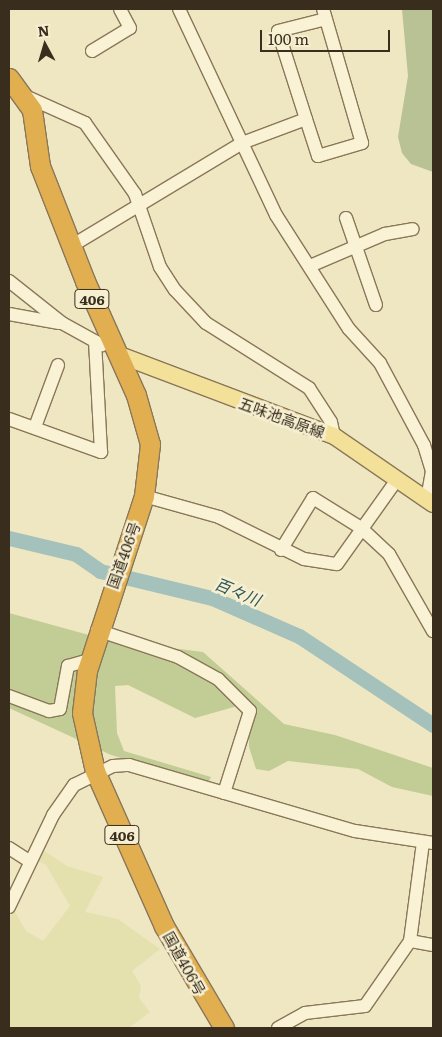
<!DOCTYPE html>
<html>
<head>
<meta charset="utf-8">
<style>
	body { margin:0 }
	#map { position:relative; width:442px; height:1037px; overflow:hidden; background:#efe6c2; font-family:Literata,"Noto Sans JP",serif }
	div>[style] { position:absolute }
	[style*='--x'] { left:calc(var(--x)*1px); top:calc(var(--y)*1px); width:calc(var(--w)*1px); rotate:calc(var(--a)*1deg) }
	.farmland>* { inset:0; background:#e5e1af }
	.green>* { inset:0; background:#c2cd96 }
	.cemetery>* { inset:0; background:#b8c295 }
	.river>* { height:15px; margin:-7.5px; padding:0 7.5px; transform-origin:7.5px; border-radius:7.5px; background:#a4c1bc }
	.roads { filter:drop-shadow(1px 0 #897759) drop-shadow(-1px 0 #897759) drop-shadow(0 1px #897759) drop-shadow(0 -1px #897759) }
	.minor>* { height:12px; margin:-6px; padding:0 6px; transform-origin:6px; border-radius:6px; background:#faf2d5 }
	.major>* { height:16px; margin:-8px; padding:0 8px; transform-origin:8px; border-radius:8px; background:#f3e099 }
	.highway>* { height:19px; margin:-9.5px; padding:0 9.5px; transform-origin:9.5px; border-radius:9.5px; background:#e1af50 }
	span { translate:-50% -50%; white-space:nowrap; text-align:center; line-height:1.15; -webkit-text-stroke:5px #f6efd2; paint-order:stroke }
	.shield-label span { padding:1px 4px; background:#f6efd2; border:1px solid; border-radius:4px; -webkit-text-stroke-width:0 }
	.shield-label { font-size:14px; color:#392d1d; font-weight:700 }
	.street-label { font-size:15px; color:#392d1d }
	.water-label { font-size:16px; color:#2c5759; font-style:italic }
	.frame { position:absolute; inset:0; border:10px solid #392d1d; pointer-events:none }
	.north { position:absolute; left:20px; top:20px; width:50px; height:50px; -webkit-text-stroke:4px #f6efd2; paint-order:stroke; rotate:354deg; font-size:14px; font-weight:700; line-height:20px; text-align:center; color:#392d1d }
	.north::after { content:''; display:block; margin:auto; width:18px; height:22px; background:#392d1d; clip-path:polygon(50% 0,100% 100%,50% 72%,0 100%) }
	.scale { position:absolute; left:260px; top:30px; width:130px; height:22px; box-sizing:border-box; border:2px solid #392d1d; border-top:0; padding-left:6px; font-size:15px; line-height:18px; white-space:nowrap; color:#392d1d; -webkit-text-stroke:4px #f6efd2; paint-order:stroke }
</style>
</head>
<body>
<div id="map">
	<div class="farmland">
		<div style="clip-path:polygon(40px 848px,67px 866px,103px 877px,85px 912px,118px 919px,160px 949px,132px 971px,141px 986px,139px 998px,150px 1012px,129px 1028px,9px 1028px,9px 921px,13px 908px,26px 931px,43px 941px,70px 906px,46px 865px,34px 859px)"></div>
	</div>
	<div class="green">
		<div style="clip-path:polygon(9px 613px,107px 640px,203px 652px,284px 724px,335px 735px,433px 768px,433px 796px,392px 787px,358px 769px,288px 761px,269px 771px,256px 769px,249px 747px,248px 703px,195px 718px,128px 685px,115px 686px,117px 733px,124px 751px,211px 777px,208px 783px,111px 755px,9px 708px)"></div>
	</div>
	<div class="cemetery">
		<div style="clip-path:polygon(402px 9px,433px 9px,433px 172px,411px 164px,402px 153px,398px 137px,408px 76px)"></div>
	</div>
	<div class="river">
		<div style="--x:9;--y:538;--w:69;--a:13.4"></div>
		<div style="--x:76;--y:554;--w:29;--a:35"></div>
		<div style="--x:100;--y:571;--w:115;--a:13.6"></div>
		<div style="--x:212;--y:598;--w:95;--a:23.6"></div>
		<div style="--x:299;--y:636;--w:161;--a:33.6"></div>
	</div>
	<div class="roads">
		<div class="minor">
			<div style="--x:179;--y:9;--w:228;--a:64.8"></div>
			<div style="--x:276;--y:215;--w:135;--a:57.4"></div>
			<div style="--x:349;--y:329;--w:46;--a:47.6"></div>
			<div style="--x:380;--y:363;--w:93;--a:61.8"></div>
			<div style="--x:424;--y:445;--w:27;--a:73"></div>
			<div style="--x:432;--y:471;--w:29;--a:100"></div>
			<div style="--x:92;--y:51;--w:44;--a:-31.2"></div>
			<div style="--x:130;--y:28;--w:21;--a:-118"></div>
			<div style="--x:25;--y:96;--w:66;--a:24.2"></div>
			<div style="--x:85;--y:123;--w:87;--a:54.8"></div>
			<div style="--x:135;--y:194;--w:77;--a:71.1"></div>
			<div style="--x:160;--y:267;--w:27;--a:57"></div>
			<div style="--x:175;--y:290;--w:45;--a:46.8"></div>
			<div style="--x:206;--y:323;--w:122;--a:32.3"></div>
			<div style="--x:309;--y:388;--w:40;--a:57.1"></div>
			<div style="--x:331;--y:422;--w:14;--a:78"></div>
			<div style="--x:306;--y:119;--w:92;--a:-107.7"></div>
			<div style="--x:278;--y:31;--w:49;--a:-14"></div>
			<div style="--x:346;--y:218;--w:92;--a:71"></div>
			<div style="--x:73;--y:245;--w:197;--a:-31.1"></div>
			<div style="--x:242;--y:143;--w:68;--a:-20.6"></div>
			<div style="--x:306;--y:119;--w:39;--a:72"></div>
			<div style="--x:318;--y:156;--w:46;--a:-16.5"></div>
			<div style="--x:362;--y:143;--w:140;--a:-106.2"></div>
			<div style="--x:310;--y:266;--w:82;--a:-23.1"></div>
			<div style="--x:385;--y:234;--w:28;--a:-10"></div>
			<div style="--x:9;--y:281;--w:68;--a:38.4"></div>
			<div style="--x:62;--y:323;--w:46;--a:28.8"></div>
			<div style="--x:9;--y:314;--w:51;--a:10.2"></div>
			<div style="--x:9;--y:419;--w:98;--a:19.7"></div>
			<div style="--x:101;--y:452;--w:111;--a:-93.1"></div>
			<div style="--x:35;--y:427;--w:66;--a:-69.6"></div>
			<div style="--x:144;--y:496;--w:78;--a:15.6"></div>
			<div style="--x:219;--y:517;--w:95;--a:26.3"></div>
			<div style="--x:304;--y:559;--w:33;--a:9"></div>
			<div style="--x:337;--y:564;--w:102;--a:-54.6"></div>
			<div style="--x:281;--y:550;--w:61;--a:-58.4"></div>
			<div style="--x:313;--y:498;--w:57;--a:32"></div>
			<div style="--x:361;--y:528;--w:38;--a:43"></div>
			<div style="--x:389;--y:554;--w:89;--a:60.3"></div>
			<div style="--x:97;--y:630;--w:85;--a:18.4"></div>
			<div style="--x:178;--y:657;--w:46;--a:28.8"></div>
			<div style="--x:218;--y:679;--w:45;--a:45"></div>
			<div style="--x:250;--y:711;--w:86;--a:107.6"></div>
			<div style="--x:9;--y:696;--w:43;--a:20.6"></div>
			<div style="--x:49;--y:711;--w:11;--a:-10"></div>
			<div style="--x:60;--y:709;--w:44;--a:-79.5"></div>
			<div style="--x:68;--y:666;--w:22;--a:-16"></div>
			<div style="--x:9;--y:848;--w:24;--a:33"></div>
			<div style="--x:9;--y:907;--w:102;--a:-64.4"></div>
			<div style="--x:53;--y:815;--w:37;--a:-55"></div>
			<div style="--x:74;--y:785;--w:43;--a:-26"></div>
			<div style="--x:113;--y:766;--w:16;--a:-4"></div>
			<div style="--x:129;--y:765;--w:235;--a:16.3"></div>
			<div style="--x:355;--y:831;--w:79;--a:8.7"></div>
			<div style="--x:410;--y:941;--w:23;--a:10"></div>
			<div style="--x:278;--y:1028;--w:31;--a:-29"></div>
			<div style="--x:305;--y:1013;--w:60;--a:-6.7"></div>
			<div style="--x:365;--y:1006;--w:79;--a:-55.3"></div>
			<div style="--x:410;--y:941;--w:100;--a:-82.5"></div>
		</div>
		<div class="major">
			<div style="--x:117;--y:354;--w:232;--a:20.7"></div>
			<div style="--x:334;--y:436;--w:120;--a:34.5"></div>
		</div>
		<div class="highway">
			<div style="--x:9;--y:78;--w:39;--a:54"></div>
			<div style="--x:32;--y:110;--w:57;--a:81.9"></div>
			<div style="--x:40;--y:166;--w:123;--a:68.6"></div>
			<div style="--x:85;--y:281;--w:125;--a:65.9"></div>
			<div style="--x:136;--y:395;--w:51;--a:74.1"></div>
			<div style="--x:150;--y:444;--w:52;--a:96.6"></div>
			<div style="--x:144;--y:496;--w:183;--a:108.1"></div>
			<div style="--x:87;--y:670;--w:43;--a:96.6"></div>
			<div style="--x:82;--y:713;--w:59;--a:77.4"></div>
			<div style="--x:95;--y:771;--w:170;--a:66"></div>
			<div style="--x:164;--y:926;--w:118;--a:59.5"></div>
		</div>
	</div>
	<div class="shield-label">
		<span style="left:92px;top:299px">406</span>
		<span style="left:122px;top:835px">406</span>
	</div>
	<div class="street-label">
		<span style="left:282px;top:417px;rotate:20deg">五味池高原線</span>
		<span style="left:123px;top:555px;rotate:-70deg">国道406号</span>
		<span style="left:185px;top:963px;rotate:61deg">国道406号</span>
	</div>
	<div class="water-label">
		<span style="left:238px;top:591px;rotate:22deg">百々川</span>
	</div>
	<div class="frame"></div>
	<div class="north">N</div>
	<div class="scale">100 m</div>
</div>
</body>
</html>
